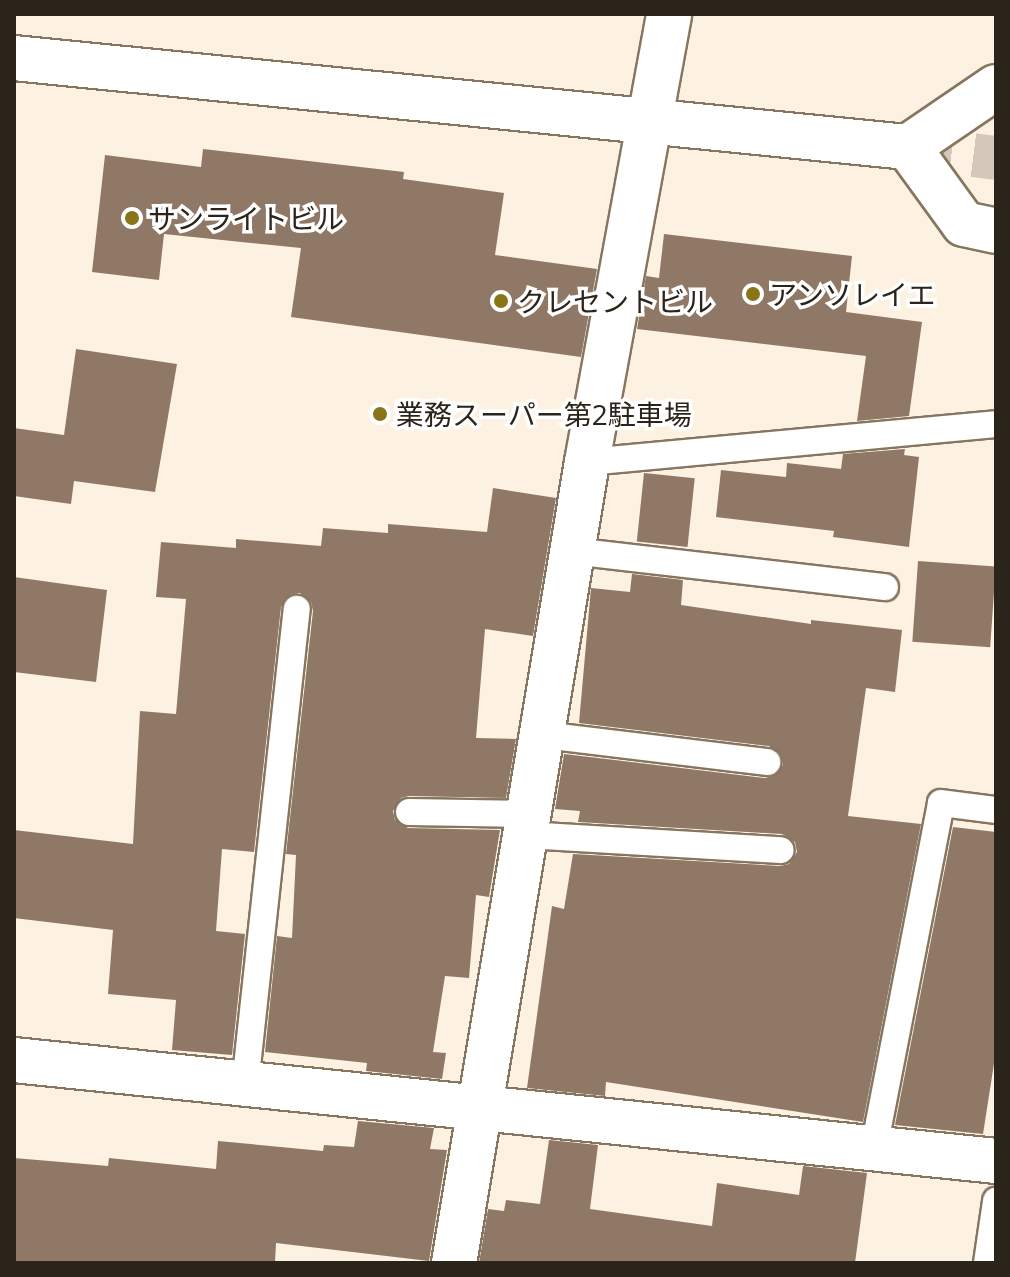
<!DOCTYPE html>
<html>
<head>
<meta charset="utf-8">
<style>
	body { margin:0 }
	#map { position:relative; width:1010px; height:1277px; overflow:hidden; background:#fdf1e2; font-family:"Open Sans","Noto Sans JP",sans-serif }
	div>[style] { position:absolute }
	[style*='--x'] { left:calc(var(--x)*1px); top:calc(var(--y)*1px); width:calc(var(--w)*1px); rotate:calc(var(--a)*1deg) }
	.building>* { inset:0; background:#907866; transform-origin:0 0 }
	.tertiary-tunnel>* { height:44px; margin-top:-22px; transform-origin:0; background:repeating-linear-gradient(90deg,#d3c8ba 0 44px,transparent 0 66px) }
	.roads { filter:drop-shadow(2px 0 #87765f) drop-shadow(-2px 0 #87765f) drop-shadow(0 2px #87765f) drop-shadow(0 -2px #87765f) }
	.service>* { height:26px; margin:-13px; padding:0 13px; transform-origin:13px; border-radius:13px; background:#fff }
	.minor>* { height:44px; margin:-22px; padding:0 22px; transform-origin:22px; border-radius:22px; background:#fff }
	.tertiary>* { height:44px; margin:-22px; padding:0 22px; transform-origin:22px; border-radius:22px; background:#fff }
	.dots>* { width:22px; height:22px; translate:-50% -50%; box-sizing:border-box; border:4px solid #fff; border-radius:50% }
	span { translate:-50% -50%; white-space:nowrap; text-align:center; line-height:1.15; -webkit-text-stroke:7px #fff; paint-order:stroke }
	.poi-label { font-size:28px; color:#2b241a }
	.left { translate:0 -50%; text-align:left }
	.frame { position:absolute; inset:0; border:16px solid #2b241a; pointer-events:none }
</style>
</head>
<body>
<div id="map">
	<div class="building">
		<div style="clip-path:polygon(203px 149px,404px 172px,403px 179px,504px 193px,495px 255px,597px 269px,581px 357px,291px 317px,301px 248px,164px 234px,159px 280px,92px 272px,105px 155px,201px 167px)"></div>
		<div style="clip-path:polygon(664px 234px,852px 256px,846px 312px,922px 322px,909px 416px,857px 421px,866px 356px,637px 329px,646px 276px,659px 278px)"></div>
		<div style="clip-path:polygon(76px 349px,177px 364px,155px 492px,74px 481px,71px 504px,14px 496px,14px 428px,64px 435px)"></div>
		<div style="clip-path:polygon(905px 449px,904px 455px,919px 457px,909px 547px,833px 537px,834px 531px,716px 517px,721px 470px,786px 477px,787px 463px,841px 469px,843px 454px)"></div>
		<div style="left:644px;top:473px;width:51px;height:69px;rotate:6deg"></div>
		<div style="clip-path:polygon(493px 488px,556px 498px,533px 636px,485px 629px,476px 738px,516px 739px,506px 798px,409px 796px,401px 798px,393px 811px,395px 820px,408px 828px,500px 830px,489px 897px,476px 895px,469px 978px,445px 976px,433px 1052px,446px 1053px,442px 1079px,366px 1071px,367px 1063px,265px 1052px,277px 936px,292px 938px,296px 855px,286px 854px,313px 611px,311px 602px,300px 593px,290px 595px,281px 607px,254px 852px,222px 849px,216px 931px,245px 934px,232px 1055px,172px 1050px,176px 1000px,108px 994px,113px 930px,14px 918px,14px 830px,133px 844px,140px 711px,176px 714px,186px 599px,156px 597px,161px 542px,236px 548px,236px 539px,321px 546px,323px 528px,388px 533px,388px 524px,487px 532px)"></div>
		<div style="left:918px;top:561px;width:78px;height:81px;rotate:4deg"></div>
		<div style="clip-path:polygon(632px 574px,683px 580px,681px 605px,811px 624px,811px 620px,902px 630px,895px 692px,866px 688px,848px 816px,921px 824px,863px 1122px,606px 1082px,605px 1096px,527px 1088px,552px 906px,564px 909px,573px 854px,780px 866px,789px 864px,797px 852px,795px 842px,782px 834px,578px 822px,580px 811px,555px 809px,564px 754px,765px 778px,774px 776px,783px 765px,781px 755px,769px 746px,579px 723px,591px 588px,630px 592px)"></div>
		<div style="clip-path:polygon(14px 577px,107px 590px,96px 682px,14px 672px)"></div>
		<div style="clip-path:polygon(953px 827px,996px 832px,996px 1051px,983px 1134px,895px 1125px)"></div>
		<div style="clip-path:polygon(358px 1121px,434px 1128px,430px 1149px,447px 1150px,429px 1261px,276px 1243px,275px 1263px,14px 1263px,14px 1158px,108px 1166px,109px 1158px,216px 1169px,218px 1141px,323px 1151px,324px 1145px,354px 1147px)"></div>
		<div style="clip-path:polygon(549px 1140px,598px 1145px,590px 1209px,712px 1226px,717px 1183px,799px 1195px,803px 1166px,867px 1173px,855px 1263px,479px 1263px,488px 1209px,504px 1211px,506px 1200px,540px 1204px)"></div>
	</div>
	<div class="tertiary-tunnel">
		<div style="--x:908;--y:147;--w:89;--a:7.1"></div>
	</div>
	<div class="roads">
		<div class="service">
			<div style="--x:587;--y:462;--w:411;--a:-5.3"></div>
			<div style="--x:572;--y:551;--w:315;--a:6.6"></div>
			<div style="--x:543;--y:735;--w:226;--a:6.9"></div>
			<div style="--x:409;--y:812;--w:121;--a:0.9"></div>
			<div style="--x:526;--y:835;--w:255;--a:3.4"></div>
			<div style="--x:245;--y:1085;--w:479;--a:-83.8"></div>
			<div style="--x:874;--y:1148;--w:351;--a:-79"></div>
			<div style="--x:941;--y:803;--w:55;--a:7.3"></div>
			<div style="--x:987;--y:1263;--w:63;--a:-81.7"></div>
		</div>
		<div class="minor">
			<div style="--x:996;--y:87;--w:107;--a:145.7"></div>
			<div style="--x:908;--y:147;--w:95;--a:54"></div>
			<div style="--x:964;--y:224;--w:33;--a:12"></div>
			<div style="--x:14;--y:1060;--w:987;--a:5.87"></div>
			<div style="--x:454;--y:1263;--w:812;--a:-80.57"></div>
			<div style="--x:587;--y:462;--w:455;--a:-79.6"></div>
		</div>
		<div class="tertiary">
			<div style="--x:14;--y:58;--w:898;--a:5.69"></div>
		</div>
	</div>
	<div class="dots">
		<div style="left:132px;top:218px;background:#887518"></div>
		<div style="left:753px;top:294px;background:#887518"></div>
		<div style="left:501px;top:301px;background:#887518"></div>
		<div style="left:380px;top:414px;background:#887518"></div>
	</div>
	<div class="poi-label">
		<span class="left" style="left:148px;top:218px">サンライトビル</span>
		<span class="left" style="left:769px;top:294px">アンソレイエ</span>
		<span class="left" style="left:517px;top:301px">クレセントビル</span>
		<span class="left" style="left:396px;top:414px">業務スーパー第2駐車場</span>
	</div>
	<div class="frame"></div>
</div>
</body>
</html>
